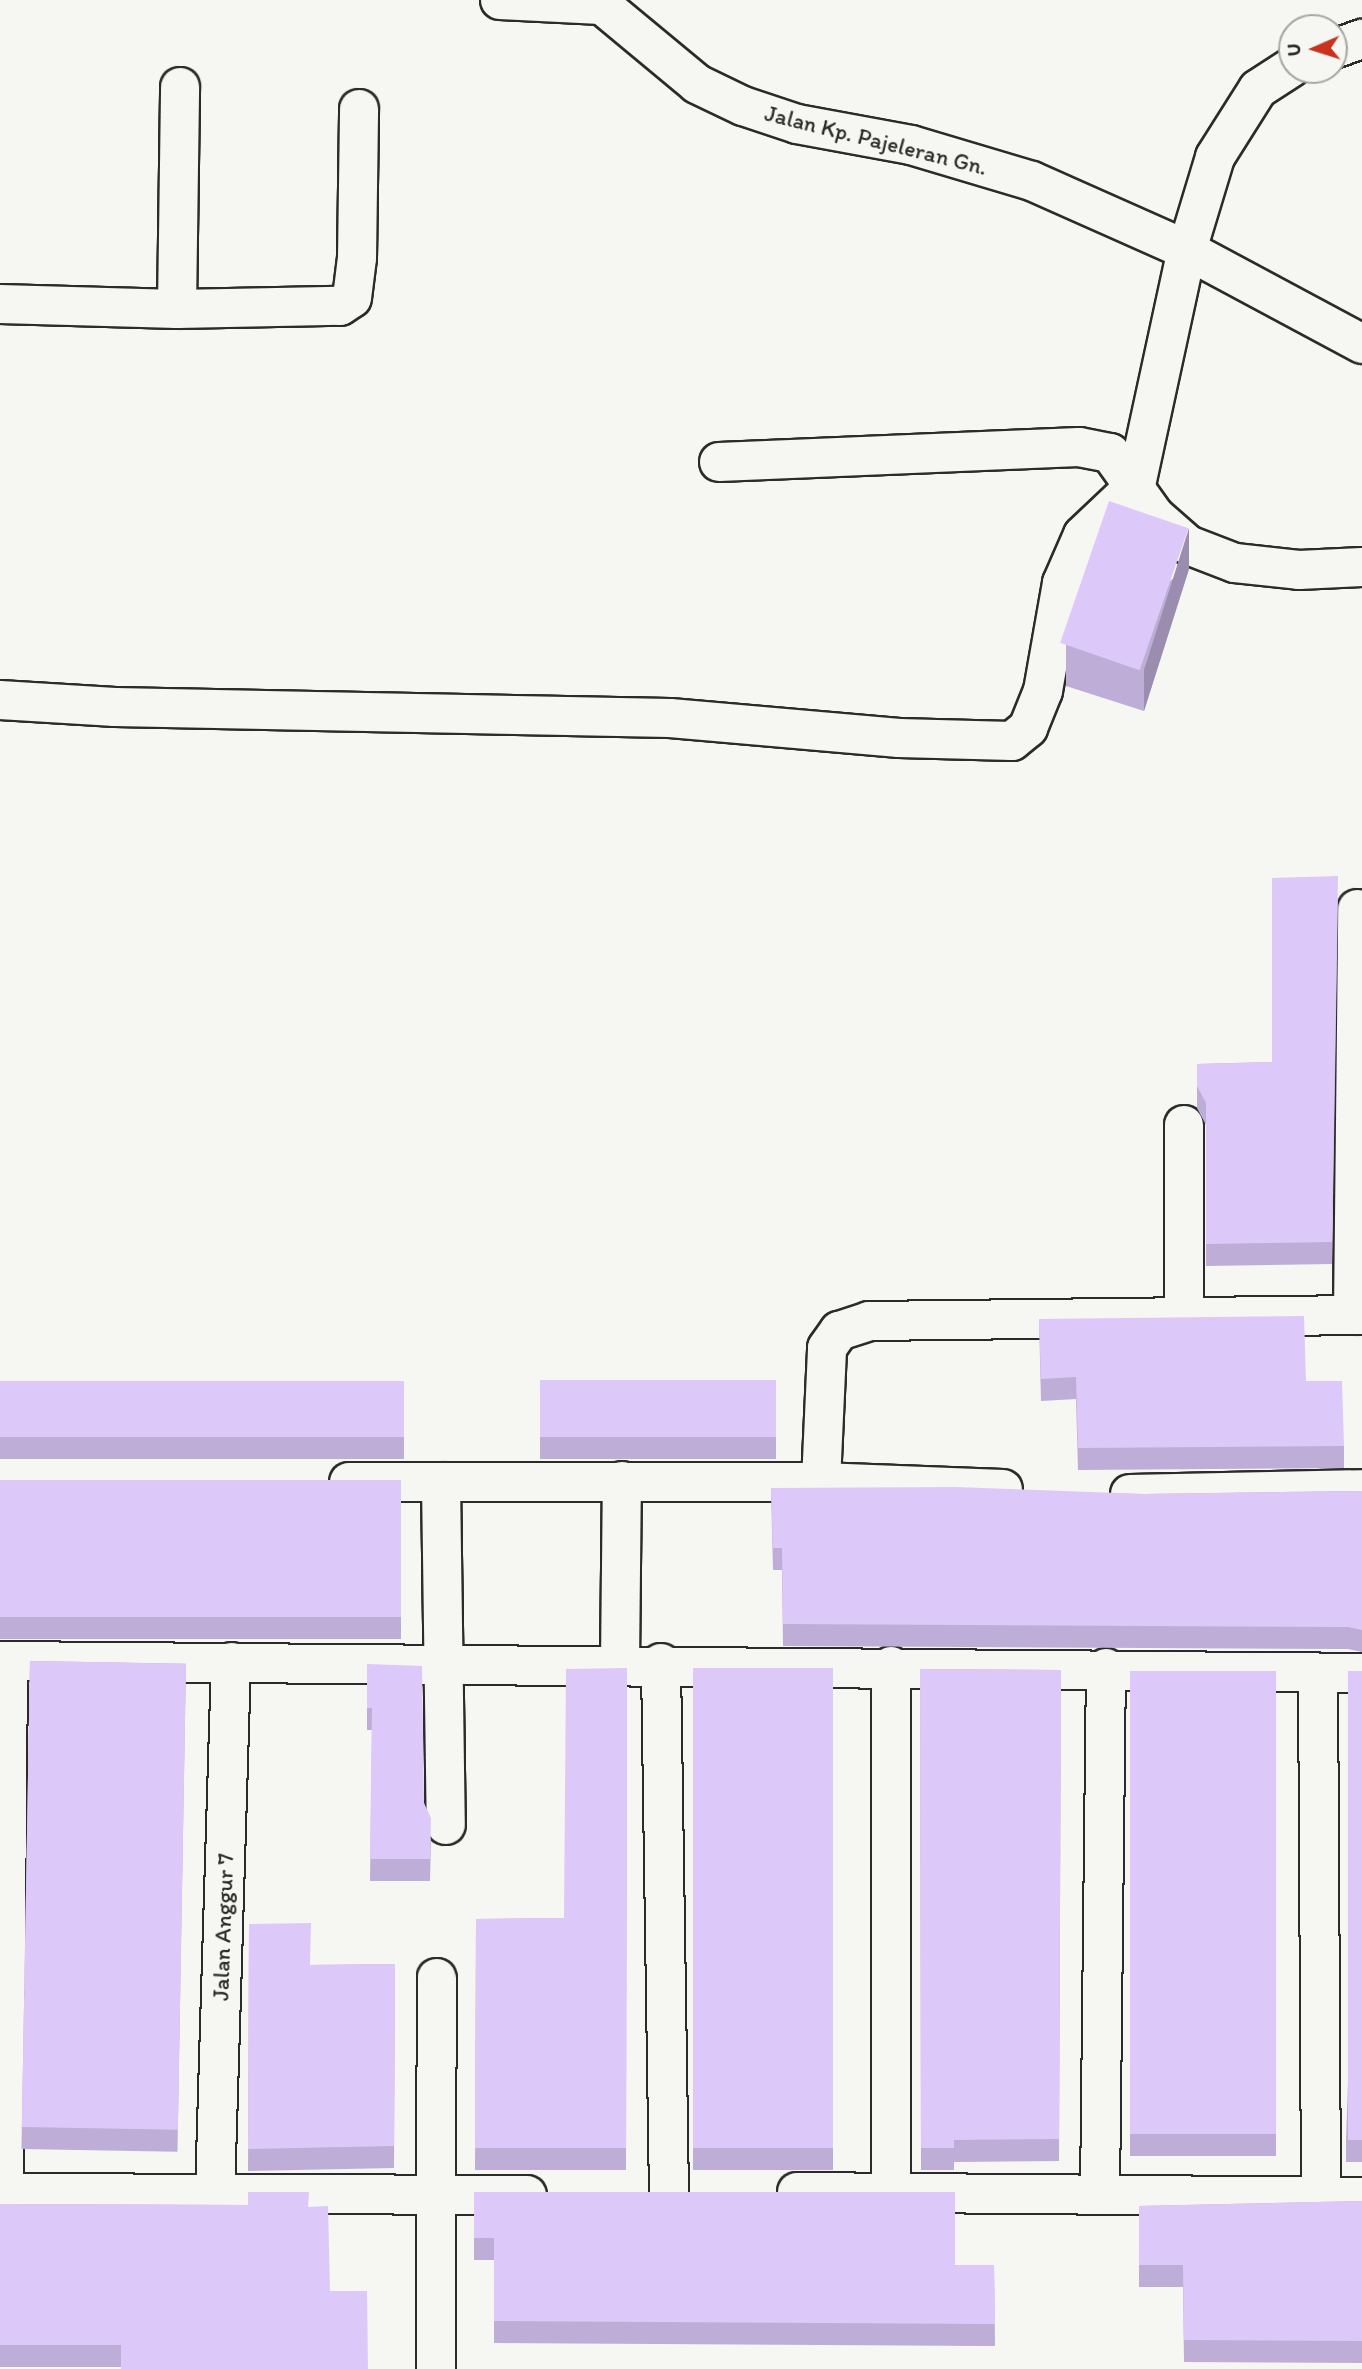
<!DOCTYPE html>
<html>
<head>
<meta charset="utf-8">
<style>
	body { margin:0 }
	#map { position:relative; width:1362px; height:2369px; overflow:hidden; background:#f6f6f2; font-family:Itim,sans-serif }
	div>[style] { position:absolute }
	[style*='--x'] { left:calc(var(--x)*1px); top:calc(var(--y)*1px); width:calc(var(--w)*1px); rotate:calc(var(--a)*1deg) }
	.roads { filter:drop-shadow(2px 0 #2b2b2b) drop-shadow(-2px 0 #2b2b2b) drop-shadow(0 2px #2b2b2b) drop-shadow(0 -2px #2b2b2b) }
	.street>* { height:38px; margin:-19px; padding:0 19px; transform-origin:19px; border-radius:19px; background:#f6f6f2 }
	.wall>* { inset:0; background:#bdadd7; transform-origin:0 0 }
	.shaded-wall>* { inset:0; background:#9a8daf }
	.building>* { inset:0; background:#dcc9fa; transform-origin:0 0 }
	span { translate:-50% -50%; white-space:nowrap; text-align:center; line-height:1.15; -webkit-text-stroke:5px #f6f6f2; paint-order:stroke }
	.street-label { font-size:23px; color:#2b2b2b }
	.north { position:absolute; left:1278px; top:14px; width:70px; height:70px; box-sizing:border-box; background:#f6f6f2; border:2px solid #a5a5a2; border-radius:50%; rotate:267deg; font-size:19px; font-weight:700; line-height:28px; text-align:center; color:#2b2b2b }
	.north::after { content:''; display:block; margin:auto; width:24px; height:32px; background:#c8321e; clip-path:polygon(50% 0,100% 100%,50% 72%,0 100%) }
</style>
</head>
<body>
<div id="map">
	<div class="roads">
		<div class="street">
			<div style="--x:500;--y:0;--w:101;--a:2.8"></div>
			<div style="--x:596;--y:0;--w:131;--a:39.7"></div>
			<div style="--x:697;--y:84;--w:51;--a:25.6"></div>
			<div style="--x:743;--y:106;--w:57;--a:18.4"></div>
			<div style="--x:797;--y:124;--w:116;--a:10.4"></div>
			<div style="--x:911;--y:145;--w:126;--a:16.6"></div>
			<div style="--x:1032;--y:181;--w:170;--a:24"></div>
			<div style="--x:1187;--y:250;--w:199;--a:28.2"></div>
			<div style="--x:1334;--y:49;--w:30;--a:-20"></div>
			<div style="--x:0;--y:304;--w:177;--a:1.6"></div>
			<div style="--x:177;--y:309;--w:163;--a:-1.1"></div>
			<div style="--x:340;--y:306;--w:14;--a:-34"></div>
			<div style="--x:352;--y:298;--w:40;--a:-82.9"></div>
			<div style="--x:357;--y:258;--w:149;--a:-89.2"></div>
			<div style="--x:177;--y:309;--w:222;--a:-89.2"></div>
			<div style="--x:719;--y:462;--w:360;--a:-2.4"></div>
			<div style="--x:1079;--y:447;--w:32;--a:11"></div>
			<div style="--x:1110;--y:453;--w:77;--a:54.5"></div>
			<div style="--x:1155;--y:516;--w:44;--a:41.3"></div>
			<div style="--x:1188;--y:545;--w:50;--a:21"></div>
			<div style="--x:1235;--y:563;--w:64;--a:6.2"></div>
			<div style="--x:1299;--y:570;--w:63;--a:-2.7"></div>
			<div style="--x:0;--y:700;--w:115;--a:3.5"></div>
			<div style="--x:115;--y:707;--w:555;--a:1.14"></div>
			<div style="--x:670;--y:718;--w:230;--a:5"></div>
			<div style="--x:899;--y:738;--w:113;--a:1.5"></div>
			<div style="--x:1012;--y:741;--w:21;--a:-39"></div>
			<div style="--x:1028;--y:728;--w:40;--a:-68"></div>
			<div style="--x:1043;--y:691;--w:110;--a:-80"></div>
			<div style="--x:1062;--y:583;--w:52;--a:-66.4"></div>
			<div style="--x:1083;--y:535;--w:73;--a:-43.3"></div>
			<div style="--x:1136;--y:485;--w:240;--a:-77.8"></div>
			<div style="--x:1187;--y:250;--w:97;--a:-73.2"></div>
			<div style="--x:1215;--y:157;--w:80;--a:-57.7"></div>
			<div style="--x:1258;--y:89;--w:40;--a:-32.9"></div>
			<div style="--x:1353;--y:1315;--w:406;--a:-89.4"></div>
			<div style="--x:1184;--y:1316;--w:191;--a:-90"></div>
			<div style="--x:349;--y:1482;--w:472;--a:0"></div>
			<div style="--x:821;--y:1482;--w:182;--a:2.2"></div>
			<div style="--x:441;--y:1482;--w:343;--a:89.2"></div>
			<div style="--x:821;--y:1482;--w:134;--a:-87.4"></div>
			<div style="--x:827;--y:1348;--w:21;--a:-55"></div>
			<div style="--x:839;--y:1331;--w:32;--a:-18"></div>
			<div style="--x:869;--y:1321;--w:493;--a:-0.7"></div>
			<div style="--x:1130;--y:1494;--w:232;--a:-1.2"></div>
			<div style="--x:0;--y:1661;--w:1362;--a:0.5"></div>
			<div style="--x:620;--y:1663;--w:182;--a:-89.4"></div>
			<div style="--x:661;--y:1663;--w:531;--a:89.14"></div>
			<div style="--x:1318;--y:1673;--w:523;--a:89.67"></div>
			<div style="--x:891;--y:2191;--w:525;--a:-90"></div>
			<div style="--x:215;--y:2192;--w:530;--a:-88.27"></div>
			<div style="--x:797;--y:2192;--w:565;--a:0.51"></div>
			<div style="--x:0;--y:2193;--w:527;--a:0.22"></div>
			<div style="--x:4;--y:2193;--w:532;--a:-89.57"></div>
			<div style="--x:1100;--y:2193;--w:525;--a:-89.35"></div>
			<div style="--x:436;--y:2369;--w:391;--a:-89.9"></div>
		</div>
	</div>
	<div class="wall">
		<div style="clip-path:polygon(1189px 569px,1144px 711px,1066px 686px,1066px 645px)"></div>
		<div style="clip-path:polygon(1338px 898px,1332px 1264px,1206px 1266px,1206px 1125px,1197px 1108px,1197px 1064px,1272px 1062px)"></div>
		<div style="clip-path:polygon(1039px 1319px,1306px 1381px,1344px 1446px,1344px 1468px,1078px 1470px,1076px 1399px,1041px 1401px)"></div>
		<div style="left:540px;top:1380px;width:236px;height:79px"></div>
		<div style="left:404px;top:1381px;width:78px;height:404px;rotate:90deg"></div>
		<div style="left:0;top:1480px;width:401px;height:159px"></div>
		<div style="clip-path:polygon(771px 1488px,1145px 1494px,1362px 1491px,1362px 1652px,1348px 1649px,783px 1646px,782px 1570px,773px 1570px)"></div>
		<div style="left:30px;top:1661px;width:156px;height:488px;rotate:1deg"></div>
		<div style="clip-path:polygon(367px 1664px,424px 1803px,431px 1840px,430px 1881px,370px 1881px,372px 1730px,367px 1730px)"></div>
		<div style="clip-path:polygon(627px 1668px,626px 2170px,475px 2170px,476px 1919px,564px 1918px)"></div>
		<div style="left:693px;top:1668px;width:140px;height:502px"></div>
		<div style="clip-path:polygon(920px 1669px,1061px 1670px,1059px 2161px,954px 2162px,954px 2170px,921px 2170px)"></div>
		<div style="left:1130px;top:1671px;width:146px;height:485px"></div>
		<div style="clip-path:polygon(1362px 1671px,1362px 2162px,1346px 2162px,1346px 2140px)"></div>
		<div style="clip-path:polygon(249px 1924px,310px 1965px,395px 1964px,394px 2168px,248px 2171px)"></div>
		<div style="clip-path:polygon(309px 2192px,121px 2367px,0 2367px,0 2204px,248px 2205px)"></div>
		<div style="clip-path:polygon(474px 2192px,955px 2265px,994px 2265px,995px 2346px,494px 2343px,494px 2260px,474px 2260px)"></div>
		<div style="clip-path:polygon(1362px 2201px,1362px 2363px,1184px 2362px,1183px 2287px,1139px 2287px,1139px 2206px)"></div>
	</div>
	<div class="shaded-wall">
		<div style="clip-path:polygon(1189px 528px,1189px 569px,1144px 711px,1144px 670px)"></div>
	</div>
	<div class="building">
		<div style="left:1109px;top:501px;width:84px;height:150px;rotate:19deg"></div>
		<div style="clip-path:polygon(1338px 876px,1332px 1242px,1206px 1244px,1206px 1103px,1197px 1086px,1197px 1064px,1272px 1062px,1272px 878px)"></div>
		<div style="clip-path:polygon(1304px 1316px,1306px 1381px,1342px 1381px,1344px 1446px,1078px 1448px,1076px 1377px,1041px 1379px,1039px 1319px)"></div>
		<div style="left:540px;top:1380px;width:236px;height:57px"></div>
		<div style="left:404px;top:1381px;width:56px;height:404px;rotate:90deg"></div>
		<div style="left:0;top:1480px;width:401px;height:137px"></div>
		<div style="clip-path:polygon(955px 1487px,1145px 1494px,1362px 1491px,1362px 1630px,1348px 1627px,783px 1624px,782px 1548px,773px 1548px,771px 1488px)"></div>
		<div style="left:30px;top:1661px;width:156px;height:466px;rotate:1deg"></div>
		<div style="clip-path:polygon(367px 1664px,422px 1666px,424px 1803px,431px 1818px,430px 1859px,370px 1859px,372px 1708px,367px 1708px)"></div>
		<div style="clip-path:polygon(627px 1668px,626px 2148px,475px 2148px,476px 1919px,564px 1918px,566px 1669px)"></div>
		<div style="left:693px;top:1668px;width:140px;height:480px"></div>
		<div style="clip-path:polygon(920px 1669px,1061px 1670px,1059px 2139px,954px 2140px,954px 2148px,921px 2148px)"></div>
		<div style="left:1130px;top:1671px;width:146px;height:463px"></div>
		<div style="left:1362px;top:1671px;width:469px;height:14px;rotate:90deg"></div>
		<div style="clip-path:polygon(311px 1923px,310px 1965px,395px 1964px,394px 2146px,248px 2149px,249px 1924px)"></div>
		<div style="clip-path:polygon(248px 2192px,309px 2192px,308px 2207px,328px 2206px,330px 2291px,367px 2291px,368px 2369px,121px 2369px,121px 2345px,0 2345px,0 2204px,248px 2205px)"></div>
		<div style="clip-path:polygon(474px 2192px,955px 2192px,955px 2265px,994px 2265px,995px 2324px,494px 2321px,494px 2238px,474px 2238px)"></div>
		<div style="clip-path:polygon(1362px 2201px,1362px 2341px,1184px 2340px,1183px 2265px,1139px 2265px,1139px 2206px)"></div>
	</div>
	<div class="street-label">
		<span style="left:876px;top:140px;rotate:14deg">Jalan Kp. Pajeleran Gn.</span>
		<span style="left:223px;top:1927px;rotate:-88deg">Jalan Anggur 7</span>
	</div>
	<div class="north">U</div>
</div>
</body>
</html>
